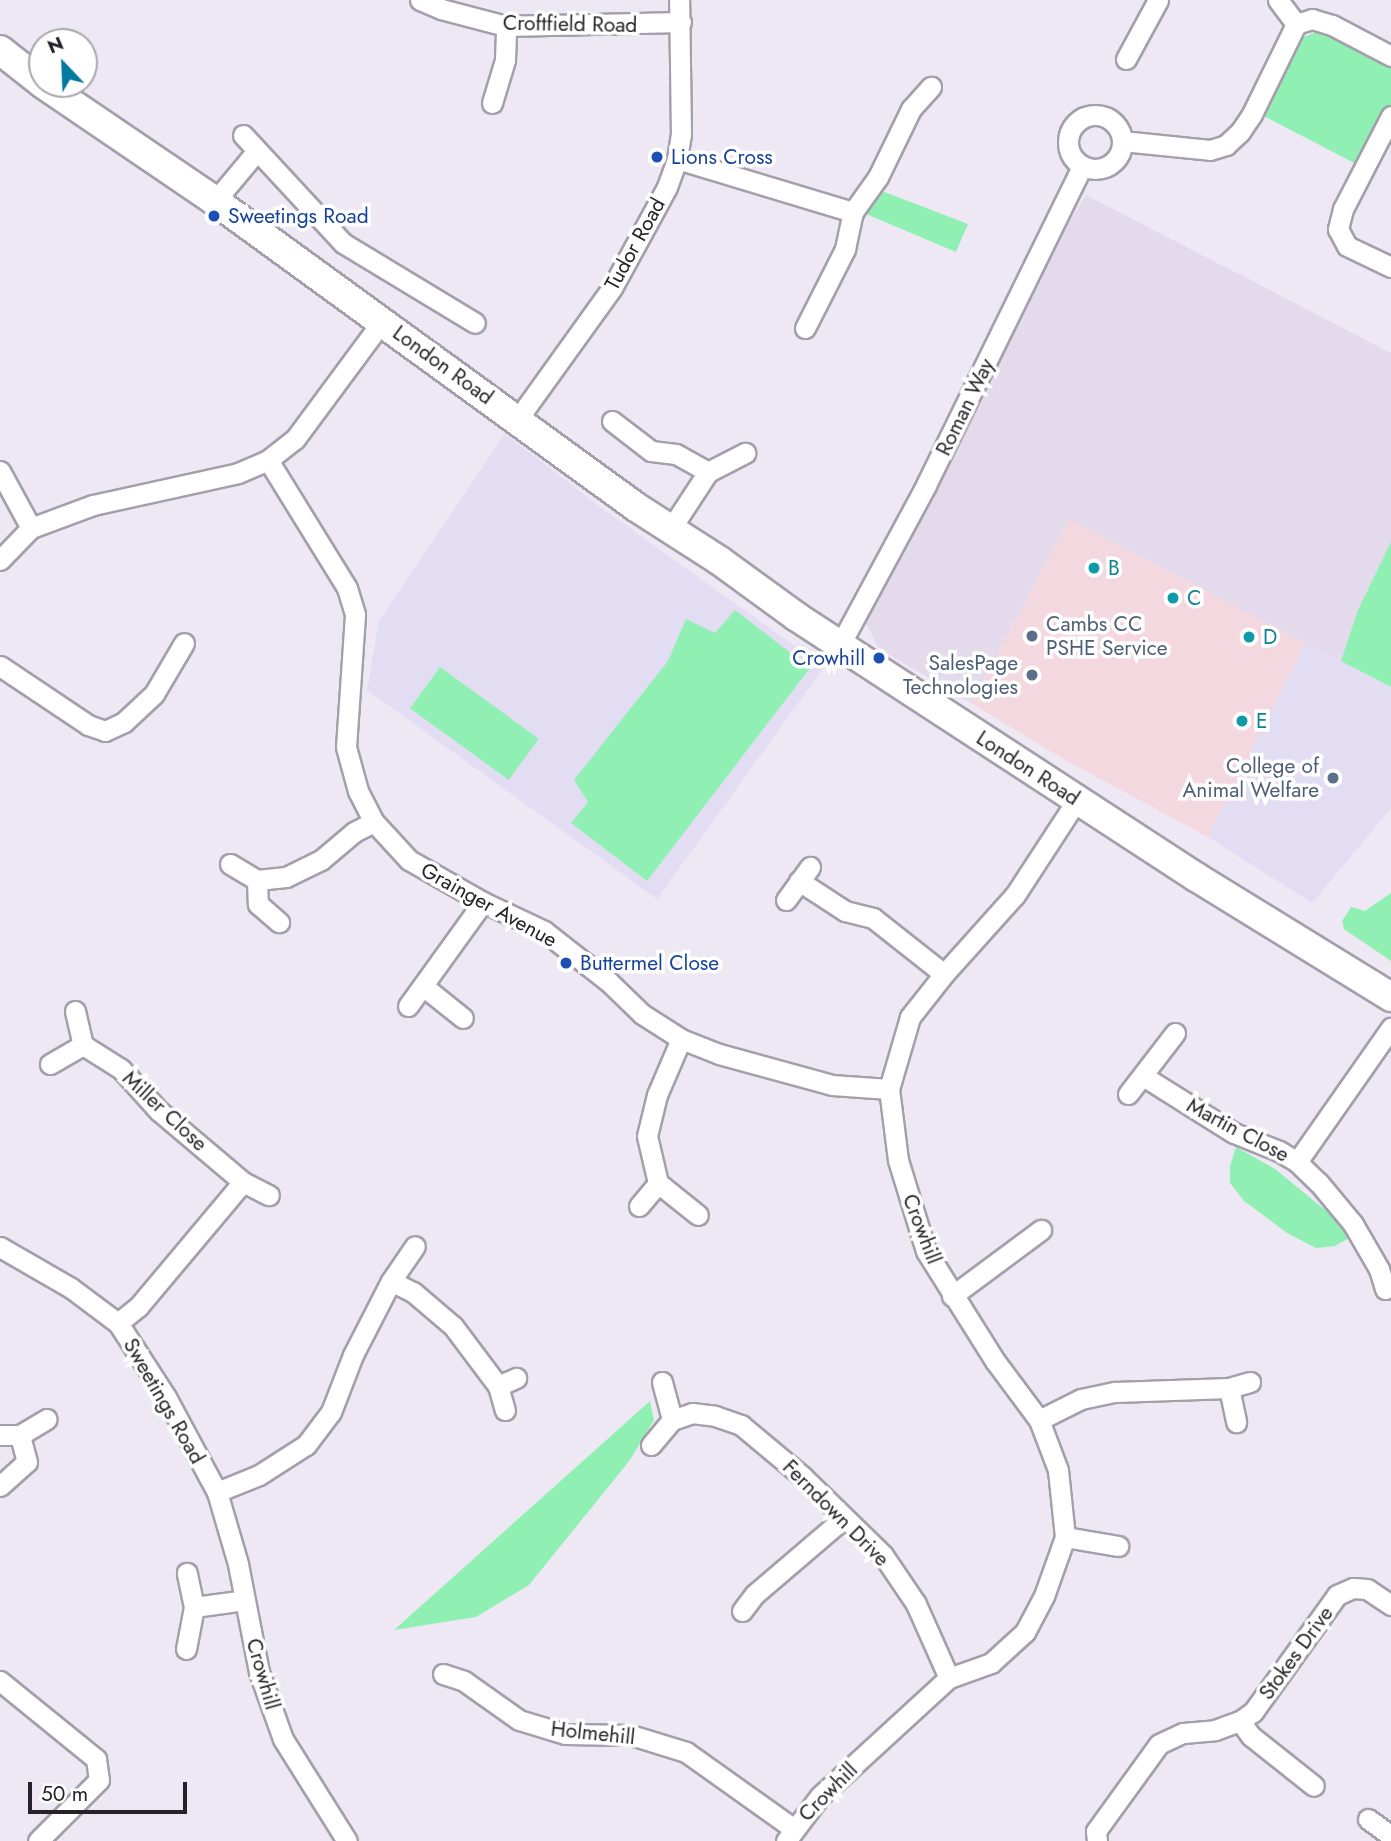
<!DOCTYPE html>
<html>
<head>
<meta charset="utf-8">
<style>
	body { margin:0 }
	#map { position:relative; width:1391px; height:1841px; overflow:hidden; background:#ede8f4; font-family:Jost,sans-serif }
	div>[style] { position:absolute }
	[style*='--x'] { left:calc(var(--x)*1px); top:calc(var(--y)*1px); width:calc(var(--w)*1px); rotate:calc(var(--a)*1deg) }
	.commercial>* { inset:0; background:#f3d9df }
	.built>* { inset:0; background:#e3daec }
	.education>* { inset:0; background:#e2ddf2 }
	.green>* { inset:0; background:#90f0b3; transform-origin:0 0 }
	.roads { filter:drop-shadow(2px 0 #a49faa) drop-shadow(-2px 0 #a49faa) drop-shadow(0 2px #a49faa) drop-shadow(0 -2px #a49faa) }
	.street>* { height:19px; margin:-9.5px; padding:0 9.5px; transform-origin:9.5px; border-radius:9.5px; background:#fff }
	.street>.ring { margin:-9.5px; padding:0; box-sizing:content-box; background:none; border:19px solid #fff; border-radius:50% }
	.secondary>* { height:28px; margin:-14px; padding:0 14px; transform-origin:14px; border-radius:14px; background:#fff }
	.dots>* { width:19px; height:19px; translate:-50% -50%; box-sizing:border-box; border:4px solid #fff; border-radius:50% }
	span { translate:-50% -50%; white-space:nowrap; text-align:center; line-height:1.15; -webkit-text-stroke:7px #fff; paint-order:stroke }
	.street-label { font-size:21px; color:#252327 }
	.transit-label { font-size:21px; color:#164399 }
	.left { translate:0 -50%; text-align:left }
	.right { translate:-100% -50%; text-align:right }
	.culture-label { font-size:21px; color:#0d838f }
	.service-label { font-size:21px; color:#4e5e75 }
	.north { position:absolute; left:28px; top:28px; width:70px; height:70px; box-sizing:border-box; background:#fff; border:2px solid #a8a7a9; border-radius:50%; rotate:337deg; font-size:19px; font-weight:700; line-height:28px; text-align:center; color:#252327 }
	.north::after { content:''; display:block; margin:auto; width:24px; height:32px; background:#0179a1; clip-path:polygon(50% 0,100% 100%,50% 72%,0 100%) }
	.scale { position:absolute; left:28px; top:1782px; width:159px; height:32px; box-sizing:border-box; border:4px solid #252327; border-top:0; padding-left:9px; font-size:21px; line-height:24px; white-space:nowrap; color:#252327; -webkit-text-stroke:5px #fff; paint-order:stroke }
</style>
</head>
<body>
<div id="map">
	<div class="commercial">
		<div style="clip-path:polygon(1069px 519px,1306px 643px,1208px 837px,1065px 760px,971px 703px)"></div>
	</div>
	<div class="built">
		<div style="clip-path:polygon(1086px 195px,1391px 353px,1391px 593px,1356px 669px,1069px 519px,971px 703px,878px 648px,866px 623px,1069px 223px)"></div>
	</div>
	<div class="education">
		<div style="clip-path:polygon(505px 434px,600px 507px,824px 667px,657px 899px,367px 690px,379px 621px)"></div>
		<div style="clip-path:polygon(1306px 643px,1391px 687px,1391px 808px,1312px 903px,1208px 837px)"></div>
	</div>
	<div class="green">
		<div style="clip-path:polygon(1321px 30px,1391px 66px,1391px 105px,1360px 166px,1260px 114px,1301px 38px)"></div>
		<div style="clip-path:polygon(882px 191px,968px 224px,956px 252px,866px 214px)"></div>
		<div style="clip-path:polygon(1391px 542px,1391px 687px,1341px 661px,1358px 610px)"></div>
		<div style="clip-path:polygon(735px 610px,810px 668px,647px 881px,571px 823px,588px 802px,574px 780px,668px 661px,686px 619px,715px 633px)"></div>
		<div style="left:440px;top:667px;width:122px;height:51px;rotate:36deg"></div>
		<div style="clip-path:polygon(1391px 893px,1391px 961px,1344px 929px,1342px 921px,1351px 907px,1365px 911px)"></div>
		<div style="clip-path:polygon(1236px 1147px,1275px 1169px,1324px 1209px,1326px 1207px,1349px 1238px,1335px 1246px,1316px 1248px,1287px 1233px,1244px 1201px,1230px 1183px,1230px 1166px)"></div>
		<div style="clip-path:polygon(650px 1401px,654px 1420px,630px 1460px,529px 1585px,476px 1617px,394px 1630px)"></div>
	</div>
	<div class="roads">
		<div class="street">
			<div style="--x:420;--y:0;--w:23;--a:23"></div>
			<div style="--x:441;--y:9;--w:67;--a:14.7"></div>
			<div style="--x:506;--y:26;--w:175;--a:-1.3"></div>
			<div style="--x:1278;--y:0;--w:30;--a:53"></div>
			<div style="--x:1126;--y:59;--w:67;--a:-61.5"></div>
			<div style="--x:492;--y:103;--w:45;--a:-73.2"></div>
			<div style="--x:505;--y:60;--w:34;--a:-88"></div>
			<div class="ring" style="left:1068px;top:115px;width:35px;height:35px"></div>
			<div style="--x:1391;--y:116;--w:105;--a:117.3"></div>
			<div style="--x:1343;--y:209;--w:21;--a:104"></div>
			<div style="--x:1338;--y:229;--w:19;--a:62"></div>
			<div style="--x:1347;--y:246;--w:49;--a:25.5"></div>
			<div style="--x:243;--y:135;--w:147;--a:47.2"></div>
			<div style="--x:343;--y:243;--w:154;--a:31.2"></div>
			<div style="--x:1122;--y:141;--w:88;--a:5.8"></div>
			<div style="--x:1210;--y:150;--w:17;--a:-17"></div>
			<div style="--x:1226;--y:145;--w:19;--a:-43"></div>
			<div style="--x:1240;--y:132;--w:22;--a:-56"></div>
			<div style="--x:1252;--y:114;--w:100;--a:-63.9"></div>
			<div style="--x:1296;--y:24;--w:17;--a:-17"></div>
			<div style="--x:1312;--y:19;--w:21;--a:17"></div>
			<div style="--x:1332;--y:25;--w:67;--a:27.7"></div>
			<div style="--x:677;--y:159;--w:184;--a:16.8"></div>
			<div style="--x:215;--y:201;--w:64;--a:-50.1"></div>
			<div style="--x:805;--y:328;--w:89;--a:-63.1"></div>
			<div style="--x:845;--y:249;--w:38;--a:-78"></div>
			<div style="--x:853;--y:212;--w:43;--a:-54.5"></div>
			<div style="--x:878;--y:177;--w:76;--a:-64.1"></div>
			<div style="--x:911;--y:109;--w:30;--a:-48"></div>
			<div style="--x:517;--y:420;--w:163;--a:-54.3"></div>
			<div style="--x:612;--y:288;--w:115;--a:-61.4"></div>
			<div style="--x:667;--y:187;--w:30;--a:-70"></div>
			<div style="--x:677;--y:159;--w:24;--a:-81"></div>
			<div style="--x:681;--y:135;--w:135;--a:-90.8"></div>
			<div style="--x:612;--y:421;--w:49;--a:37.6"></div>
			<div style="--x:651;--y:451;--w:25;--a:7"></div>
			<div style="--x:676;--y:454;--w:37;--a:29"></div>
			<div style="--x:268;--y:460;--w:150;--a:58.3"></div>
			<div style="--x:347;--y:588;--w:28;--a:73"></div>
			<div style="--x:355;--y:615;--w:132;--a:93.9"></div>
			<div style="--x:346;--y:747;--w:46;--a:74.7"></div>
			<div style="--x:358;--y:791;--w:35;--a:63"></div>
			<div style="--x:374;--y:822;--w:52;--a:47.4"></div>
			<div style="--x:409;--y:860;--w:85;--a:29.6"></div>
			<div style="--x:483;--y:902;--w:68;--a:25.4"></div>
			<div style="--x:544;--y:931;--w:83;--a:38.1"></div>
			<div style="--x:609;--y:982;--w:46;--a:44.1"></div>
			<div style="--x:642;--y:1014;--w:46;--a:32.7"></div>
			<div style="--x:681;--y:1039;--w:41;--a:21.5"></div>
			<div style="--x:719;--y:1054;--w:117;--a:15.3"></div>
			<div style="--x:832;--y:1085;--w:57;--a:4"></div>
			<div style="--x:0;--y:471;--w:65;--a:61.5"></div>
			<div style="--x:670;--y:530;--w:69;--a:-56.8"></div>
			<div style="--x:708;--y:472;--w:42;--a:-27.2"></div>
			<div style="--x:0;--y:560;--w:45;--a:-45.9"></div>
			<div style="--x:31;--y:528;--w:66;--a:-20.4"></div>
			<div style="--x:93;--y:505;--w:148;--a:-12.4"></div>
			<div style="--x:238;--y:473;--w:33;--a:-23"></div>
			<div style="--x:268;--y:460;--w:34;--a:-38"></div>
			<div style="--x:295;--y:439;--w:148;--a:-53.5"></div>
			<div style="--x:840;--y:645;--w:182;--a:-61.7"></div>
			<div style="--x:926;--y:485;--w:355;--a:-63.9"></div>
			<div style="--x:0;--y:666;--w:106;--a:33.8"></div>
			<div style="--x:88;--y:725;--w:18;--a:19"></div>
			<div style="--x:105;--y:731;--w:21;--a:-25"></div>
			<div style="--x:124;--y:722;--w:41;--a:-43"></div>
			<div style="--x:154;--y:694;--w:59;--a:-59.5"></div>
			<div style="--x:230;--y:864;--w:31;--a:31"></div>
			<div style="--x:257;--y:880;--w:29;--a:-6"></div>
			<div style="--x:286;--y:877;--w:39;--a:-26"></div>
			<div style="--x:321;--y:860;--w:43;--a:-40.3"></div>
			<div style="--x:354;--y:832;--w:22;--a:-27"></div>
			<div style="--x:257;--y:880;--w:24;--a:88"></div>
			<div style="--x:258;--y:904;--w:28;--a:41"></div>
			<div style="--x:799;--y:881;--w:55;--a:33.1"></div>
			<div style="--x:845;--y:911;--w:29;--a:14"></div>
			<div style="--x:873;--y:918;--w:90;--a:38.3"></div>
			<div style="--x:786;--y:900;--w:41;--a:-54"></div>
			<div style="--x:423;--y:986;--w:51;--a:38.7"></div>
			<div style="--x:408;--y:1006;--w:128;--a:-54.2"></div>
			<div style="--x:75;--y:1011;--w:35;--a:77"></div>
			<div style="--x:681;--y:1039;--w:61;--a:113.2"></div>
			<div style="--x:657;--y:1095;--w:42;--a:103.7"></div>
			<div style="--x:647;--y:1136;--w:48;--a:76.8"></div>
			<div style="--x:658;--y:1183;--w:51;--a:38.7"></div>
			<div style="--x:50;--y:1064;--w:38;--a:-30"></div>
			<div style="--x:83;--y:1045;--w:45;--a:32.3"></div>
			<div style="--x:121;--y:1069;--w:57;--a:47.9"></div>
			<div style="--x:159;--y:1111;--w:110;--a:40.2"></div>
			<div style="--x:243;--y:1182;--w:29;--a:27"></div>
			<div style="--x:1143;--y:1076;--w:107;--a:32.1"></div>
			<div style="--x:1234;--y:1133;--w:48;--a:21.8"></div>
			<div style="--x:1279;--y:1151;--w:21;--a:31"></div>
			<div style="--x:1297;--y:1162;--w:30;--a:44"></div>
			<div style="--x:1319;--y:1183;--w:53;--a:50.3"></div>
			<div style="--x:1353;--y:1224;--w:52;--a:60"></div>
			<div style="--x:1379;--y:1269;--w:21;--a:73"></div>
			<div style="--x:1128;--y:1094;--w:77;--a:-52.4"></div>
			<div style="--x:1297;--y:1162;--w:164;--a:-55"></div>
			<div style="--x:639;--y:1206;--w:30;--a:-50"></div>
			<div style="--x:0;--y:1247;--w:82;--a:30"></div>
			<div style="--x:71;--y:1288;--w:59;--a:36.7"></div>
			<div style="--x:118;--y:1323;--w:88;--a:57"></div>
			<div style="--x:166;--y:1397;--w:108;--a:61.8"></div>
			<div style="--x:217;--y:1492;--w:75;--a:73.7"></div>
			<div style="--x:238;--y:1564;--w:110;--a:79"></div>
			<div style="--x:259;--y:1672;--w:71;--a:70.3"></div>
			<div style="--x:283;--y:1739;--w:120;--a:57.9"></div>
			<div style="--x:391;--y:1281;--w:25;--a:27"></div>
			<div style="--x:413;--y:1292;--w:52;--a:40.4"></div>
			<div style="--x:453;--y:1326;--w:75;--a:53.1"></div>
			<div style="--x:498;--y:1386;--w:25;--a:74"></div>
			<div style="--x:952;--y:1296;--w:111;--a:-36.6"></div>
			<div style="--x:118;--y:1323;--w:26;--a:-39"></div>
			<div style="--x:138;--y:1307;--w:163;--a:-50"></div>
			<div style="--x:662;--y:1382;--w:39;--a:75"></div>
			<div style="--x:498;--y:1386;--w:20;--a:-24"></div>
			<div style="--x:1229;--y:1388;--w:35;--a:78"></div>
			<div style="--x:1039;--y:1420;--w:47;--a:-26.6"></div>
			<div style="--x:1081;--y:1399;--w:35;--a:-12"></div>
			<div style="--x:1115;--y:1392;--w:114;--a:-2"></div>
			<div style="--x:1229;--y:1388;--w:22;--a:-16"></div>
			<div style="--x:0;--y:1435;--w:20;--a:0"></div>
			<div style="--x:20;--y:1435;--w:31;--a:-31"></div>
			<div style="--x:651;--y:1445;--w:33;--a:-50"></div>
			<div style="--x:672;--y:1420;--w:21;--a:-19"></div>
			<div style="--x:692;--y:1413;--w:23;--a:7"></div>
			<div style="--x:715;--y:1416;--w:28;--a:19"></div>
			<div style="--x:741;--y:1425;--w:80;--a:39.9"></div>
			<div style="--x:802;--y:1476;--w:113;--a:44.3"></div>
			<div style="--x:883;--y:1555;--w:59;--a:56"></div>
			<div style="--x:916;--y:1604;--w:81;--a:66"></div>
			<div style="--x:0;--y:1486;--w:36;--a:-42"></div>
			<div style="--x:27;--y:1462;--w:28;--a:-105"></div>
			<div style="--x:217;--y:1492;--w:45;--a:-22"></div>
			<div style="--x:259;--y:1475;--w:56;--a:-32.6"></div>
			<div style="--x:306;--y:1445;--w:41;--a:-52.9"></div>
			<div style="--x:331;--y:1412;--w:61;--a:-68.9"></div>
			<div style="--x:353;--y:1355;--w:83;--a:-62.8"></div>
			<div style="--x:391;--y:1281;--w:42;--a:-55.6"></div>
			<div style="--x:1065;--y:1537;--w:54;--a:9.6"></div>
			<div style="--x:194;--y:1607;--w:51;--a:-7.8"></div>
			<div style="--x:742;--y:1611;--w:21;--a:-53"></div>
			<div style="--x:755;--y:1594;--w:117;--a:-40.5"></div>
			<div style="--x:186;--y:1649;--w:43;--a:-79.2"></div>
			<div style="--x:194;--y:1607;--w:35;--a:-102"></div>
			<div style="--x:443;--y:1674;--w:22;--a:18"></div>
			<div style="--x:464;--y:1681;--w:67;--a:35.3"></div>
			<div style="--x:519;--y:1720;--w:48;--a:16.9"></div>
			<div style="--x:565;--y:1734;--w:66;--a:0.9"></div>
			<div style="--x:631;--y:1735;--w:58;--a:17.2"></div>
			<div style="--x:686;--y:1752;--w:131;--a:35.4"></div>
			<div style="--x:0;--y:1681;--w:124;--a:39.1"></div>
			<div style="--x:96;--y:1759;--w:21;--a:82"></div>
			<div style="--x:99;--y:1780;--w:86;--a:135"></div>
			<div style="--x:1240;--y:1721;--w:19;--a:54"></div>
			<div style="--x:1251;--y:1736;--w:80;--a:38.4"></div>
			<div style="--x:1368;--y:1819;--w:29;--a:36"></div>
			<div style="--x:786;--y:1841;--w:56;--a:-52.9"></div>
			<div style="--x:820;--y:1796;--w:175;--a:-42.5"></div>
			<div style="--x:949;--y:1678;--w:45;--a:-19.7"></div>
			<div style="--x:991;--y:1663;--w:46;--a:-42.4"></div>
			<div style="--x:1025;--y:1632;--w:41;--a:-62.2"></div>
			<div style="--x:1044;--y:1596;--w:63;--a:-70.4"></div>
			<div style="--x:1065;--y:1537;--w:67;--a:-96"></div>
			<div style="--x:1058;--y:1470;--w:53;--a:-110.8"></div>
			<div style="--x:1039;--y:1420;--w:74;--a:-126.7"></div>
			<div style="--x:995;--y:1361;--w:130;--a:-122.1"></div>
			<div style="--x:926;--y:1251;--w:95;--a:-107.1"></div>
			<div style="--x:898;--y:1160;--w:72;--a:-97.2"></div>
			<div style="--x:889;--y:1089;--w:75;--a:-73.7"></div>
			<div style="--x:910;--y:1017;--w:55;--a:-51.7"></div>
			<div style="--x:944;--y:974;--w:106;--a:-48.1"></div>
			<div style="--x:1015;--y:895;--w:113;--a:-56.9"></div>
			<div style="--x:1097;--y:1841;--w:10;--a:-96"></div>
			<div style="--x:1096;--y:1831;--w:107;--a:-54.1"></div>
			<div style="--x:1159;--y:1744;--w:26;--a:-25"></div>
			<div style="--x:1183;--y:1733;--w:32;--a:-5"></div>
			<div style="--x:1215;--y:1730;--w:27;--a:-20"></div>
			<div style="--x:1240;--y:1721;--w:16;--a:-35"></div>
			<div style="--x:1253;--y:1712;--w:144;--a:-54.3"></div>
			<div style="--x:1337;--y:1595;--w:17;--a:-24"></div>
			<div style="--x:1353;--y:1588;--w:14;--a:4"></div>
			<div style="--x:1367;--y:1589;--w:29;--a:34"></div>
		</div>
		<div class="secondary">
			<div style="--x:0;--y:50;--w:53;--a:38.2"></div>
			<div style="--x:43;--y:84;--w:208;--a:34.2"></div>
			<div style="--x:215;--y:201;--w:520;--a:36.01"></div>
			<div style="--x:636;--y:507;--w:100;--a:32.7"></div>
			<div style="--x:720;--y:561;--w:95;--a:36"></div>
			<div style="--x:797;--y:617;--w:476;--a:33.1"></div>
			<div style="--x:1196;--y:877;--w:229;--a:31.6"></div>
		</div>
	</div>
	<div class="dots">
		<div style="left:657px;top:157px;background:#1a4fb4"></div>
		<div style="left:214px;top:216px;background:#1a4fb4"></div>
		<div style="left:1094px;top:568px;background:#0f9aa8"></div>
		<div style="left:1173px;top:598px;background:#0f9aa8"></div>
		<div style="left:1032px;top:636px;background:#5c6f8a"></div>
		<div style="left:1249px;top:637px;background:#0f9aa8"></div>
		<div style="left:879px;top:658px;background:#1a4fb4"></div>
		<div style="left:1032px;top:675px;background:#5c6f8a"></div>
		<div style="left:1242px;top:721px;background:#0f9aa8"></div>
		<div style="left:1333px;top:778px;background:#5c6f8a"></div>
		<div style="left:566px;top:963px;background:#1a4fb4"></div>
	</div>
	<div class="street-label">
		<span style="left:570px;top:24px;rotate:1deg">Croftfield Road</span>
		<span style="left:635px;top:244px;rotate:-61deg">Tudor Road</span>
		<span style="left:443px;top:365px;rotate:36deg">London Road</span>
		<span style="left:965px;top:407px;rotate:-64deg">Roman Way</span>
		<span style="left:1028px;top:768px;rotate:33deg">London Road</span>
		<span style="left:489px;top:905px;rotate:29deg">Grainger Avenue</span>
		<span style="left:165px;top:1111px;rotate:43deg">Miller Close</span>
		<span style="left:1238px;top:1130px;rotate:28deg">Martin Close</span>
		<span style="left:922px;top:1229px;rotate:69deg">Crowhill</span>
		<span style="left:164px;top:1401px;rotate:60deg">Sweetings Road</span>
		<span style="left:836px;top:1513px;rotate:45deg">Ferndown Drive</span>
		<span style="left:1296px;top:1653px;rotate:-54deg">Stokes Drive</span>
		<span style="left:263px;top:1674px;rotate:74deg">Crowhill</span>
		<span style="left:593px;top:1733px;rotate:6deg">Holmehill</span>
		<span style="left:828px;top:1792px;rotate:-45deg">Crowhill</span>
	</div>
	<div class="transit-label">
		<span class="left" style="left:671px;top:157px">Lions Cross</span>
		<span class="left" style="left:228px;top:216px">Sweetings Road</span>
		<span class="right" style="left:865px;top:658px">Crowhill</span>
		<span class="left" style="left:580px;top:963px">Buttermel Close</span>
	</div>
	<div class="culture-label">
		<span class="left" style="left:1108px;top:568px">B</span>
		<span class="left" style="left:1187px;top:598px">C</span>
		<span class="left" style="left:1263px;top:637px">D</span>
		<span class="left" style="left:1256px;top:721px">E</span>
	</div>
	<div class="service-label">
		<span class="left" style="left:1046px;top:636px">Cambs CC<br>PSHE Service</span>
		<span class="right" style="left:1018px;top:675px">SalesPage<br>Technologies</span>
		<span class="right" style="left:1319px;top:778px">College of<br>Animal Welfare</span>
	</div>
	<div class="north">N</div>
	<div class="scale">50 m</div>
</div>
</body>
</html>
